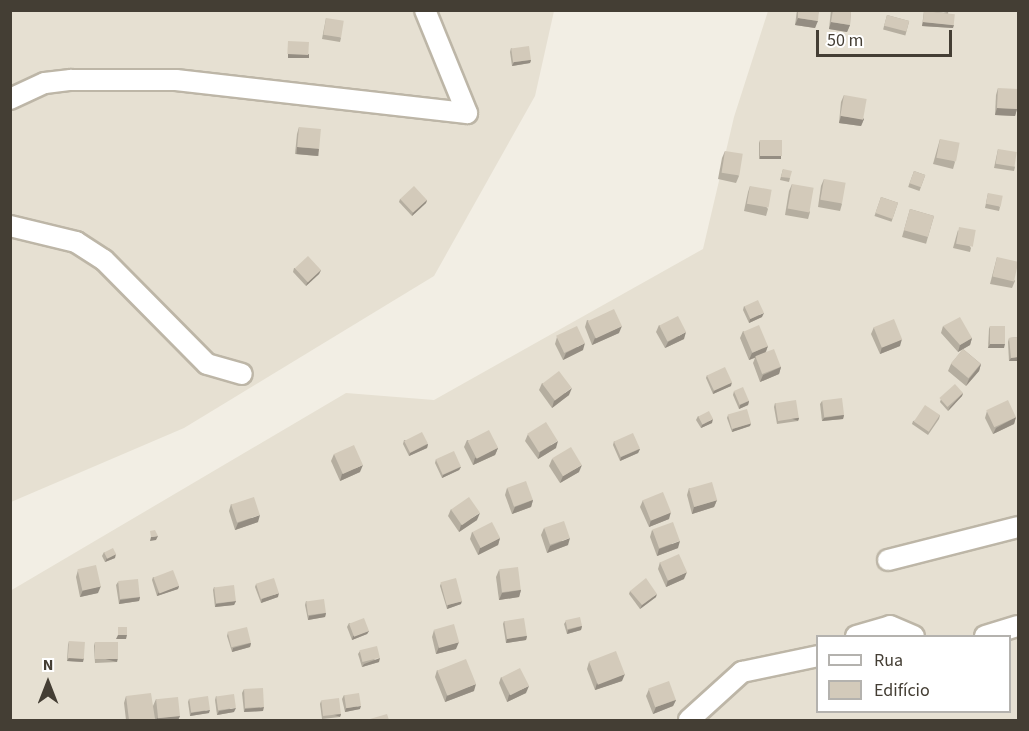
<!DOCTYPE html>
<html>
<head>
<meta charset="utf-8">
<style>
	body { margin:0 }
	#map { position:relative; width:1029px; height:731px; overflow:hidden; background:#f2eee4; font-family:"Source Sans 3",sans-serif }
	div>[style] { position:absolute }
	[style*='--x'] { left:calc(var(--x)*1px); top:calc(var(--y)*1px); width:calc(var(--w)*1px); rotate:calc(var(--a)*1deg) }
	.residential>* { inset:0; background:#e6e0d2 }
	.roads { filter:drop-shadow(2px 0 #bdb6a7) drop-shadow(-2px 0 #bdb6a7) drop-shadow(0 2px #bdb6a7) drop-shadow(0 -2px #bdb6a7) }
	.minor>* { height:20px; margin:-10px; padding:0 10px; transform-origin:10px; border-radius:10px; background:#fff }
	.wall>* { inset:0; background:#b5aea0; transform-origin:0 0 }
	.shaded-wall>* { inset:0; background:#948d82; transform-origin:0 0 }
	.building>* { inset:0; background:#d3caba; transform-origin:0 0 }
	span { translate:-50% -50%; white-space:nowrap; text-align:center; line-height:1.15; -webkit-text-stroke:5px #fff; paint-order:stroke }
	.frame { position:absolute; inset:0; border:12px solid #443e34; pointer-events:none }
	.legend { position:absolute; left:816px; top:635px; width:195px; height:78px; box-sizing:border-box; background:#fff; border:2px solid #b4b2ae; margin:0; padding:8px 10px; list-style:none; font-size:18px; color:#443e34 }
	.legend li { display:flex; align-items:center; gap:12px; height:30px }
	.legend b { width:30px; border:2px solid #b4b2ae }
	.north { position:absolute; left:18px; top:653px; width:60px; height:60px; -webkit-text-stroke:4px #fff; paint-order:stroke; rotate:0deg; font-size:16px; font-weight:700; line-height:24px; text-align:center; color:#443e34 }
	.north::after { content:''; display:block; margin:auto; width:21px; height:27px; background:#443e34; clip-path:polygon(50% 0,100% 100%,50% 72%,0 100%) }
	.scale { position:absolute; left:816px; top:30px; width:136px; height:27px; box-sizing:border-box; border:3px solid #443e34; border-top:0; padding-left:8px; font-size:18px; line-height:21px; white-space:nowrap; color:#443e34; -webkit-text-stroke:4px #fff; paint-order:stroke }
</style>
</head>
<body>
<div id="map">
	<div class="residential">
		<div style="clip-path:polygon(11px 11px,554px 11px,535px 96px,434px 276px,184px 428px,11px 502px)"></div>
		<div style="clip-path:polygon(evenodd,768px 11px,1018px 11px,1018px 720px,11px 720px,10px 591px,346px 393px,434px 400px,703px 249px,734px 117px,768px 11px,818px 636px,1010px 636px,1010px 712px,818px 712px,818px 636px)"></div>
	</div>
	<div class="roads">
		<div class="minor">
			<div style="--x:425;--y:10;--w:111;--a:67.8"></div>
			<div style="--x:10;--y:99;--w:38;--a:-25"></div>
			<div style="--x:45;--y:83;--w:26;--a:-7"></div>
			<div style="--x:71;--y:80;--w:105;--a:0"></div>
			<div style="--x:176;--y:80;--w:293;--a:6.5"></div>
			<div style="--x:10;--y:226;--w:68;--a:13.6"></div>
			<div style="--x:76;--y:242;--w:33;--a:33"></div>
			<div style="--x:104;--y:260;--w:146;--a:45.3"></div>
			<div style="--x:207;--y:364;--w:36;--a:16"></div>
			<div style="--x:888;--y:560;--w:134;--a:-14.2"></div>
			<div style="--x:856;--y:636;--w:35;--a:-16"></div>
			<div style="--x:890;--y:626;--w:26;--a:23"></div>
			<div style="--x:985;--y:636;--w:34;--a:-17"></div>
			<div style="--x:689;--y:720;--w:72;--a:-42.2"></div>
			<div style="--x:742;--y:672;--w:78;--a:-11.9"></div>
		</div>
	</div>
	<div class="wall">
		<div style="clip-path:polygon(797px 10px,819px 10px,815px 28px,795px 25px)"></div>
		<div style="clip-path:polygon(831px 10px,851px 10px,850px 25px,847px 32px,829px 29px)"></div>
		<div style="clip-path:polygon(937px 10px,949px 10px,948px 13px,953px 28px,922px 26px,924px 11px,947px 13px)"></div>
		<div style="left:887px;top:15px;width:23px;height:15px;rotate:15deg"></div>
		<div style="clip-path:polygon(326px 18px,341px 38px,340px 42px,322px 39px)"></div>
		<div style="clip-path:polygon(511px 48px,531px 60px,530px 63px,512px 66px,510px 52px)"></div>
		<div style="clip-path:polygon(998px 88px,1017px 109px,1015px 116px,995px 115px,996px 95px)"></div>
		<div style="clip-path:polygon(844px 95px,864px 119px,861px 126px,839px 123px,841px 102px)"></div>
		<div style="clip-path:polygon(299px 127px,319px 149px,317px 156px,295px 154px,297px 134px)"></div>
		<div style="clip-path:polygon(940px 139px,955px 162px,953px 169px,933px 164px)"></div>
		<div style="clip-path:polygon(760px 140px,780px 159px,759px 159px,759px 143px)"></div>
		<div style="clip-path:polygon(998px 149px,1015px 167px,1014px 171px,994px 168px)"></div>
		<div style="clip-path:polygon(725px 151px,739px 176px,736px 183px,718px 179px,722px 158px)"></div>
		<div style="clip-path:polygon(783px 169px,790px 178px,789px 182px,780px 180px)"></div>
		<div style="left:914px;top:171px;width:12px;height:17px;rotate:20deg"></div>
		<div style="clip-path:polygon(824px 179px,842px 204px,840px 211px,818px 207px,821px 186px)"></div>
		<div style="clip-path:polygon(792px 184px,810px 212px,808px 219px,785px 215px,789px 191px)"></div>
		<div style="clip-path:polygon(750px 186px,768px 209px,766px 216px,744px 211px,748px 192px)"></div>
		<div style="clip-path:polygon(988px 193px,1000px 207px,999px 211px,985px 208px)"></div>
		<div style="left:881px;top:197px;width:18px;height:20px;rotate:19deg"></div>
		<div style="clip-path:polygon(400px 199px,427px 200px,426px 203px,412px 216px,399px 202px)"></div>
		<div style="left:910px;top:209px;width:25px;height:29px;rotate:16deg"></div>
		<div style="clip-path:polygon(958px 230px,971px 248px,970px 252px,953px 248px)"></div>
		<div style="clip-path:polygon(997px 257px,1015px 281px,1012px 288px,990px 284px)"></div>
		<div style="clip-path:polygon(294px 268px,321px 270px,319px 274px,306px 286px,293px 272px)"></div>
		<div style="clip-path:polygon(744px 306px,762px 317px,749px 323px,743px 310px)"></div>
		<div style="clip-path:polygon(587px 320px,619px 333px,592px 345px,585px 327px)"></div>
		<div style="clip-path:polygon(659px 325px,684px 339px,665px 348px,656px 332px)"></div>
		<div style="clip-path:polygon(943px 326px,972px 338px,970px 345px,963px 349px,981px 364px,979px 371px,966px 386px,948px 371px,951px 364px,963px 349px,958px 352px,941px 333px)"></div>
		<div style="clip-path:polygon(990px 326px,1004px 348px,988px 348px,989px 329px)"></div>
		<div style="clip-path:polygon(874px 327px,900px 346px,880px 354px,871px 334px)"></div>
		<div style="clip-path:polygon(743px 331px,768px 346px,766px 352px,781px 367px,779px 374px,760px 382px,753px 363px,755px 358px,749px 360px,740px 338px)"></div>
		<div style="clip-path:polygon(557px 337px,583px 350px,563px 360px,555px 344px)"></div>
		<div style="clip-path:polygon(1018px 337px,1018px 361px,1009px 361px,1008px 342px,1009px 338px)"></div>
		<div style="clip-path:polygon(707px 375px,731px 386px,713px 394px,706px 378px)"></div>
		<div style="clip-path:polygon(542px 383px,569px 395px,552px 408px,539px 390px)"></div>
		<div style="clip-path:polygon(734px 391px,749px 401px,748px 405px,739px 409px,733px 395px)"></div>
		<div style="clip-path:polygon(963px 393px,962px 396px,948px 411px,940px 402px,941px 399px)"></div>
		<div style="clip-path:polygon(822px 401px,844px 415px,843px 419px,822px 421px,820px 404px)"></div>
		<div style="clip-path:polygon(775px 403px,799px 418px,798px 421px,777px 424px,774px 407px)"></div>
		<div style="clip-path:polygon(987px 411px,1016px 417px,1014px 424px,993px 434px,985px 418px)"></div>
		<div style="clip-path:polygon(728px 415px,751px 423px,750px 426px,732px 432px,727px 418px)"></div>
		<div style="clip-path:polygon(940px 415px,939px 419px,928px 435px,912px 424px,913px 421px)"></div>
		<div style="clip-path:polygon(698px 416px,712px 423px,701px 428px,696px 420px)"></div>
		<div style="clip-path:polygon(528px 434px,556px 448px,538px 459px,525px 441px)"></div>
		<div style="clip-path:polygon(404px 440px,428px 444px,427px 448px,409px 456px,403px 444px)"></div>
		<div style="clip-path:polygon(467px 440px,498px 448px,495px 455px,473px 465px,464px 447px)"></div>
		<div style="clip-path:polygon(614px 441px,640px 449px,638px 453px,620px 461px,613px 445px)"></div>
		<div style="clip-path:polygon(334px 454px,360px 472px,340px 481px,331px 461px)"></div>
		<div style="clip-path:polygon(436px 459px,461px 467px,459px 470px,442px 478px,435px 463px)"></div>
		<div style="clip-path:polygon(552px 459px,579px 472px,560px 483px,549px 466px)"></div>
		<div style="clip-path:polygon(507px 488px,533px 500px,531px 507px,512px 514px,505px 495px)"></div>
		<div style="clip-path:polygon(689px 488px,717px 500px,714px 507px,692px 514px,687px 495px)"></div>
		<div style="clip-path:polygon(643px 500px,669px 519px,649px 527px,640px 507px)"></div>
		<div style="clip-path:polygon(231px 504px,258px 522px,235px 530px,229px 511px)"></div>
		<div style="clip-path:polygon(451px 509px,477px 520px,459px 532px,448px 516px)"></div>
		<div style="clip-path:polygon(544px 528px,568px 545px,547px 553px,541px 535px)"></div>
		<div style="clip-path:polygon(652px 530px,678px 548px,657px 556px,650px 537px)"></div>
		<div style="clip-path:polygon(472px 532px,500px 538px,498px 545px,478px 555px,470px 539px)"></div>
		<div style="clip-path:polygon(104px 552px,115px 558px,105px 562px,102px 556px)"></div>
		<div style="clip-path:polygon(660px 562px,684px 579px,666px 587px,658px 569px)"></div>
		<div style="clip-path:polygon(78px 570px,98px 593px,80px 597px,76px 577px)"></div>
		<div style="clip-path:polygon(499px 570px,521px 590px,519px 597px,499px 600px,496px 577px)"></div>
		<div style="clip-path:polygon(153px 577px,179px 586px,178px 589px,157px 596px,152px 580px)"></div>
		<div style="clip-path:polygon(118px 582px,140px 597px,139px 601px,119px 604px,116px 585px)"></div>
		<div style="clip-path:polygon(441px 583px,461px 604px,447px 609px,440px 586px)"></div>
		<div style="clip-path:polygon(256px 584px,278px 597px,261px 603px,255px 587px)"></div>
		<div style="clip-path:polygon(214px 587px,236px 601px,234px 605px,215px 607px,213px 590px)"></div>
		<div style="clip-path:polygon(630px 591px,656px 597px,640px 609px,629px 594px)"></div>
		<div style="clip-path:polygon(306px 601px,326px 613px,325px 617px,308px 620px,305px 605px)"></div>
		<div style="clip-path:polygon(504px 621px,527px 636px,526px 640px,506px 643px,503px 624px)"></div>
		<div style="clip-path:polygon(566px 621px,582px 626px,581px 630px,567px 634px,564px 624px)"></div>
		<div style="clip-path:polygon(349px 623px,369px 631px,367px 634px,352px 640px,347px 627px)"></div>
		<div style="clip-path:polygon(434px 630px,456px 649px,436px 654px,432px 637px)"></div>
		<div style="clip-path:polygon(228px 632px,251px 643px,250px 647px,232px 652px,227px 636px)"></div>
		<div style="clip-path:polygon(69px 641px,83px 662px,67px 661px,68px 645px)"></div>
		<div style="clip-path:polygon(95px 642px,117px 662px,95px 663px,94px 646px)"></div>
		<div style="clip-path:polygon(360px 651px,379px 662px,362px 667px,358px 654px)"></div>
		<div style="clip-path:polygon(589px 662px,622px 681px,595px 690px,587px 669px)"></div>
		<div style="clip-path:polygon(437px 670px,474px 691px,445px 702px,435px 677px)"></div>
		<div style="clip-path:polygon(501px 677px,526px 693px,507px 702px,499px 683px)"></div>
		<div style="clip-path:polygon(244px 689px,263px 711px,244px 712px,242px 693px)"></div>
		<div style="clip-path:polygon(649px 689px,676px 700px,673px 706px,653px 714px,646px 696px)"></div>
		<div style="clip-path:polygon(344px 695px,360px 709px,345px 712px,342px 699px)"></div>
		<div style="clip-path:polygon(126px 696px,153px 706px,156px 699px,180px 716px,178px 720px,126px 720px,124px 703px)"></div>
		<div style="clip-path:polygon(216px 696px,234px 712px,217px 715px,215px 700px)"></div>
		<div style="clip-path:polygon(189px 699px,209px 713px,190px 716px,188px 702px)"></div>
		<div style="clip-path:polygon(321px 701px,341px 714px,340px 717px,322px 719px,320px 704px)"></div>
	</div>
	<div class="shaded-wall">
		<div style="clip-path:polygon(798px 18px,818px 21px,815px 28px,795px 25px)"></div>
		<div style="clip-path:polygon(831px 22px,850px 25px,847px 32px,829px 29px)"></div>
		<div style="clip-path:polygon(923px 22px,954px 25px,953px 28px,922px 26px)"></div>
		<div style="left:288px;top:54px;width:21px;height:4px"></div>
		<div style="clip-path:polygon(531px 60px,530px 63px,512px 66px,514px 62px)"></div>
		<div style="clip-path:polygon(997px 108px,1017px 109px,1015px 116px,995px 115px)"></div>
		<div style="clip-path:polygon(841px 116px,864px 119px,861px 126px,839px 123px)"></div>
		<div style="left:297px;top:147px;width:22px;height:7px;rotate:5deg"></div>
		<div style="left:760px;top:156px;width:21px;height:3px"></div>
		<div style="clip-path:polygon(427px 200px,426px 203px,412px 216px,413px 212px)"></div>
		<div style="clip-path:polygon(321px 270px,319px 274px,306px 286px,307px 283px)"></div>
		<div style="clip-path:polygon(764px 313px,762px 317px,749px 323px,750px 319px)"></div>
		<div style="clip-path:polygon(622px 326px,619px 333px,592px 345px,595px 338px)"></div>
		<div style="clip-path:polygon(686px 332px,684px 339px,665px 348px,668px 342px)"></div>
		<div style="clip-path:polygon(972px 338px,970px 345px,958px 352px,960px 345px)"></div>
		<div style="clip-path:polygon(902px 339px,900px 346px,880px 354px,882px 347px)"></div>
		<div style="clip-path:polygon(585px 343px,583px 350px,563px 360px,566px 353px)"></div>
		<div style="clip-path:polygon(990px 344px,1005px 344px,1004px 348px,988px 348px)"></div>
		<div style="clip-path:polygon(768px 346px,765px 353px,749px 360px,752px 353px)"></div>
		<div style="clip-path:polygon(1018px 357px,1018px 361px,1009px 361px,1011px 358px)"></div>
		<div style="clip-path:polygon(981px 364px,979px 371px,966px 386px,969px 379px)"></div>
		<div style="clip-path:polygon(781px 367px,779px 374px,760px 382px,763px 375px)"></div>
		<div style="clip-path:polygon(732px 382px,731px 386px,713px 394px,714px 390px)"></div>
		<div style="clip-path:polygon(572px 388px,569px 395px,552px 408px,554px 401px)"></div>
		<div style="clip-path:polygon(963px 393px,962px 396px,948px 411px,950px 407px)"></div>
		<div style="clip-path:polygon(749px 401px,748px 405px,739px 409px,740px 405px)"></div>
		<div style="clip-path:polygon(844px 415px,843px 419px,822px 421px,824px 418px)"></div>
		<div style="clip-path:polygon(1016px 417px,1014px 424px,993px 434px,996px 428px)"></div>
		<div style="left:799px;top:418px;width:3px;height:21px;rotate:108deg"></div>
		<div style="clip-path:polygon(713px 419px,712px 423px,701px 428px,702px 425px)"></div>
		<div style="clip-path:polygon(751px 423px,750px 426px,732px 432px,733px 429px)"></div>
		<div style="clip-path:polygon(558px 441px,556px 448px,538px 459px,540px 452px)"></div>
		<div style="clip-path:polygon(428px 444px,427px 448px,409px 456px,410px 453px)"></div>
		<div style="clip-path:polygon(498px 448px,495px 455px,473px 465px,475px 458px)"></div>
		<div style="clip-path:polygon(640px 449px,638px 453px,620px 461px,621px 457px)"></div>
		<div style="clip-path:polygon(363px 465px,360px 472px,340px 481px,342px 474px)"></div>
		<div style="clip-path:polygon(582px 465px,579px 472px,560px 483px,563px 476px)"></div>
		<div style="clip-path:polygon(461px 467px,459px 470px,442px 478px,443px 475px)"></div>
		<div style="clip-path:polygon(533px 500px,531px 507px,512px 514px,515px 507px)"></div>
		<div style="clip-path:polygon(717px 500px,714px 507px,692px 514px,694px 507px)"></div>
		<div style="clip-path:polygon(671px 512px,669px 519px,649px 527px,651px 520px)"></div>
		<div style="clip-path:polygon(480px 513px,477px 520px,459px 532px,461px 525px)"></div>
		<div style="clip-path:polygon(260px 515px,258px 522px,235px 530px,238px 523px)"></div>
		<div style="clip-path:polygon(158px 536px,156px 540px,150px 541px,151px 537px)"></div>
		<div style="clip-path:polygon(500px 538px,498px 545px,478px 555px,480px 548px)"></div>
		<div style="clip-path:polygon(570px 538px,568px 545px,547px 553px,550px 546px)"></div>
		<div style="clip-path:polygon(680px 541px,678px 548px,657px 556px,659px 549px)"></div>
		<div style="clip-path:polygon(116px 554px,115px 558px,105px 562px,107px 558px)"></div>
		<div style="clip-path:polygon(687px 572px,684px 579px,666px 587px,668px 580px)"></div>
		<div style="clip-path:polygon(101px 586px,98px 593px,80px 597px,83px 590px)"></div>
		<div style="clip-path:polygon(179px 586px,178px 589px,157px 596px,158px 593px)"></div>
		<div style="clip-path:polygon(521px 590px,519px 597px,499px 600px,502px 593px)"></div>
		<div style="clip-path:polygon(279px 593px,278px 597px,261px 603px,262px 599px)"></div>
		<div style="clip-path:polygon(657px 594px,656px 597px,640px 609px,642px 605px)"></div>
		<div style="clip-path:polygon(140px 597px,139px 601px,119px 604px,120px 600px)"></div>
		<div style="clip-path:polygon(236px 601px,234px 605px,215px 607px,216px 604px)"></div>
		<div style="clip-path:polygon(462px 601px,461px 604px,447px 609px,448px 605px)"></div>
		<div style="clip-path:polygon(326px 613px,325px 617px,308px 620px,309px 616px)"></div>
		<div style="clip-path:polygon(582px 626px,581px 630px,567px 634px,568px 630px)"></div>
		<div style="clip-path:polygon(369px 631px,367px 634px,352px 640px,353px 636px)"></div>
		<div style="clip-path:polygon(118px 635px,127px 635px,126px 639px,116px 639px)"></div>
		<div style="clip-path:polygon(527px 636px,526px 640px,506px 643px,507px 639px)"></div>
		<div style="clip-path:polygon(459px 642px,456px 649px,436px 654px,439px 647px)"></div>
		<div style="clip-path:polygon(251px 643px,250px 647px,232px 652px,233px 648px)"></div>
		<div style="clip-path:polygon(69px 658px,84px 658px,83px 662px,67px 661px)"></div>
		<div style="left:118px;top:658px;width:4px;height:22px;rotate:104deg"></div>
		<div style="clip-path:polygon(380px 658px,379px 662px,362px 667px,364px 664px)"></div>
		<div style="clip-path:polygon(625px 674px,622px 681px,595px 690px,597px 683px)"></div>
		<div style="clip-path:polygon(476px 684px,474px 691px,445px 702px,447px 695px)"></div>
		<div style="clip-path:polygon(529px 686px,526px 693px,507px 702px,509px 695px)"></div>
		<div style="clip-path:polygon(676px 700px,673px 706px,653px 714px,656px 707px)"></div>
		<div style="clip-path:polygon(361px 706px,360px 709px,345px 712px,346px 708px)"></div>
		<div style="clip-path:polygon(264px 707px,263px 711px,244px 712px,245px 709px)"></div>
		<div style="clip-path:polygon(236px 708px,234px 712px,217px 715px,219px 711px)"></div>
		<div style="clip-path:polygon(210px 710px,209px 713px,190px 716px,191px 713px)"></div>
		<div style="left:341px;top:714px;width:3px;height:18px;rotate:108deg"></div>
		<div style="clip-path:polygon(180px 716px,178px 720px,156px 720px,157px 718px)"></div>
	</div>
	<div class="building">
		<div style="clip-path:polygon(798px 10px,819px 10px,818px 21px,798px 18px)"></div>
		<div style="clip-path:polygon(833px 10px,851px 10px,850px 25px,831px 22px)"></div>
		<div style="left:924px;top:11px;width:31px;height:11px;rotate:6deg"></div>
		<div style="left:887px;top:15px;width:23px;height:11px;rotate:15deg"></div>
		<div style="left:326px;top:18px;width:18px;height:17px;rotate:9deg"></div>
		<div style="left:288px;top:41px;width:21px;height:13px;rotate:3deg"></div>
		<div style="left:529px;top:46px;width:14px;height:18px;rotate:82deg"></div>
		<div style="left:998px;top:88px;width:20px;height:20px;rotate:3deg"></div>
		<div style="left:844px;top:95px;width:23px;height:21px;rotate:10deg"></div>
		<div style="left:299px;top:127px;width:22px;height:20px;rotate:5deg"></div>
		<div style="left:940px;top:139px;width:20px;height:19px;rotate:11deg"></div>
		<div style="left:760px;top:140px;width:22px;height:16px"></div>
		<div style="left:998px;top:149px;width:19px;height:15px;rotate:9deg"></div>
		<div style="left:725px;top:151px;width:18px;height:22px;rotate:9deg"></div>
		<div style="clip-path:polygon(783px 169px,792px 171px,790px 178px,781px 177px)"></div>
		<div style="left:914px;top:171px;width:12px;height:13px;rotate:20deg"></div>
		<div style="left:824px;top:179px;width:22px;height:21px;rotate:10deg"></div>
		<div style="left:792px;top:184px;width:22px;height:25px;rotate:10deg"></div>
		<div style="left:414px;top:186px;width:19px;height:19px;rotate:47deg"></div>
		<div style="left:750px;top:186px;width:22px;height:18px;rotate:10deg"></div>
		<div style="left:988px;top:193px;width:15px;height:11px;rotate:11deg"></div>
		<div style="left:881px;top:197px;width:18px;height:17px;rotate:19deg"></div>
		<div style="left:910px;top:209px;width:25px;height:22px;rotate:16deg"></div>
		<div style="left:959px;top:227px;width:17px;height:17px;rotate:10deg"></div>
		<div style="left:308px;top:256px;width:19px;height:18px;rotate:47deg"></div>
		<div style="left:997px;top:257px;width:22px;height:20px;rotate:13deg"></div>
		<div style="left:758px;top:300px;width:14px;height:15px;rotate:65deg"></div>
		<div style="left:614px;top:309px;width:19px;height:29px;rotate:65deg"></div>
		<div style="left:678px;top:316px;width:18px;height:21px;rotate:63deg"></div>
		<div style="clip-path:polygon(960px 317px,972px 338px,960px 345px,943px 326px)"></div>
		<div style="left:894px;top:319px;width:22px;height:22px;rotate:68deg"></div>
		<div style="left:759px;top:325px;width:23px;height:17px;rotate:67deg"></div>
		<div style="left:577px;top:326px;width:19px;height:23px;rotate:65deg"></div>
		<div style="left:990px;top:326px;width:15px;height:18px"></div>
		<div style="clip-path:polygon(1018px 337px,1018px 357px,1011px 358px,1009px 338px)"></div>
		<div style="left:774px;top:349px;width:19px;height:20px;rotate:69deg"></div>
		<div style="left:963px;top:349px;width:23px;height:19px;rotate:40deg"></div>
		<div style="left:725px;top:367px;width:17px;height:20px;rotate:65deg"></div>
		<div style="left:559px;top:371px;width:21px;height:21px;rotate:53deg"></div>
		<div style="left:955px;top:384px;width:12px;height:21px;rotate:48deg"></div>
		<div style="left:743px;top:387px;width:15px;height:10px;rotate:67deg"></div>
		<div style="left:842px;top:398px;width:17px;height:20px;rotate:83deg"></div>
		<div style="left:796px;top:400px;width:18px;height:21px;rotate:81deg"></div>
		<div style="left:1008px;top:400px;width:19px;height:24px;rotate:65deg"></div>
		<div style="left:925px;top:405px;width:18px;height:20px;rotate:34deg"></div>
		<div style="left:747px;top:409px;width:15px;height:20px;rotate:74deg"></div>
		<div style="left:709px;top:411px;width:9px;height:12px;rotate:63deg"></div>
		<div style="left:546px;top:422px;width:22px;height:22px;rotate:58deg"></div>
		<div style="left:489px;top:430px;width:20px;height:24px;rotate:63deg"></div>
		<div style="left:422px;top:432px;width:13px;height:20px;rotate:63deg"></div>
		<div style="left:633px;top:433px;width:17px;height:21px;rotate:66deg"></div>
		<div style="left:354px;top:445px;width:22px;height:22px;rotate:66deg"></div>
		<div style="left:571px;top:447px;width:21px;height:22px;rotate:59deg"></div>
		<div style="left:454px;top:451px;width:17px;height:20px;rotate:66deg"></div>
		<div style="left:526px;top:481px;width:20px;height:20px;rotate:70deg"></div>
		<div style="left:712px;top:482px;width:19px;height:24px;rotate:74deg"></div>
		<div style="left:663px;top:492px;width:22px;height:22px;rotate:68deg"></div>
		<div style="left:254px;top:497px;width:19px;height:24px;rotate:72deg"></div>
		<div style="left:469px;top:497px;width:19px;height:22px;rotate:55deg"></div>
		<div style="left:564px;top:521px;width:18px;height:21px;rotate:71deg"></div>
		<div style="left:492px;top:522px;width:18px;height:22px;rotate:63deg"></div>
		<div style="left:673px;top:522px;width:20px;height:22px;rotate:70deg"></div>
		<div style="clip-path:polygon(155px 530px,158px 536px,151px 537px,150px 531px)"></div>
		<div style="left:113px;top:548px;width:7px;height:10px;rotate:63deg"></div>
		<div style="left:679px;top:554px;width:20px;height:21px;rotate:66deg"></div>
		<div style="left:96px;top:565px;width:22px;height:19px;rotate:77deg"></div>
		<div style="left:518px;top:567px;width:23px;height:19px;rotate:83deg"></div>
		<div style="left:173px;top:570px;width:17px;height:21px;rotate:69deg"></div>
		<div style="left:274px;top:578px;width:16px;height:19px;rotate:72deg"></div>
		<div style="left:456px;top:578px;width:24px;height:16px;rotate:75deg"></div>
		<div style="clip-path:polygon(646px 578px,657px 594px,642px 605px,630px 591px)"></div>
		<div style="left:138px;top:579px;width:18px;height:20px;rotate:84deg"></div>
		<div style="left:234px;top:585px;width:16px;height:20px;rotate:83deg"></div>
		<div style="left:324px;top:599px;width:14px;height:18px;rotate:82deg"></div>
		<div style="left:580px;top:617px;width:9px;height:15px;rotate:77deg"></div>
		<div style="left:364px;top:618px;width:14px;height:16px;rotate:69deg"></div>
		<div style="left:524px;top:618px;width:18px;height:20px;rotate:81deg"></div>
		<div style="left:454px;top:624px;width:19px;height:21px;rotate:74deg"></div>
		<div style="left:118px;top:627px;width:9px;height:8px"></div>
		<div style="left:247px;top:627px;width:16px;height:20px;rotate:76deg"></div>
		<div style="left:69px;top:641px;width:16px;height:17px;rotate:4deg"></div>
		<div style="left:95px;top:642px;width:23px;height:17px"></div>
		<div style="left:377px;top:646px;width:12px;height:18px;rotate:76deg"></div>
		<div style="left:616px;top:651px;width:25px;height:29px;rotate:69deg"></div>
		<div style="left:466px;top:659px;width:27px;height:31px;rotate:68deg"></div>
		<div style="left:520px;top:668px;width:20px;height:21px;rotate:63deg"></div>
		<div style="left:669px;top:681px;width:20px;height:22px;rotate:70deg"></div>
		<div style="left:263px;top:688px;width:19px;height:19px;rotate:87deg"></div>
		<div style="clip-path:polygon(151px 693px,155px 719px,142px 720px,129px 720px,126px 696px)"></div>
		<div style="left:359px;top:693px;width:13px;height:15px;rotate:81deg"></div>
		<div style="left:234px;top:694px;width:14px;height:18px;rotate:82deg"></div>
		<div style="left:208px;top:696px;width:14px;height:19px;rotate:82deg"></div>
		<div style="left:178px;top:697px;width:19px;height:22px;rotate:84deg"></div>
		<div style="left:339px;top:698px;width:16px;height:18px;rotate:83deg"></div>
		<div style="clip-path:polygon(387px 714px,389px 720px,371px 720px,370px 719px)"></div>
	</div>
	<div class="frame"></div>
	<ul class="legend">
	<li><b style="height:8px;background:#fff"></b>Rua</li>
	<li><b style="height:16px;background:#d3caba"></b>Edifício</li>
	</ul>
	<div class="north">N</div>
	<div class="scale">50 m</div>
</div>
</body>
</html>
